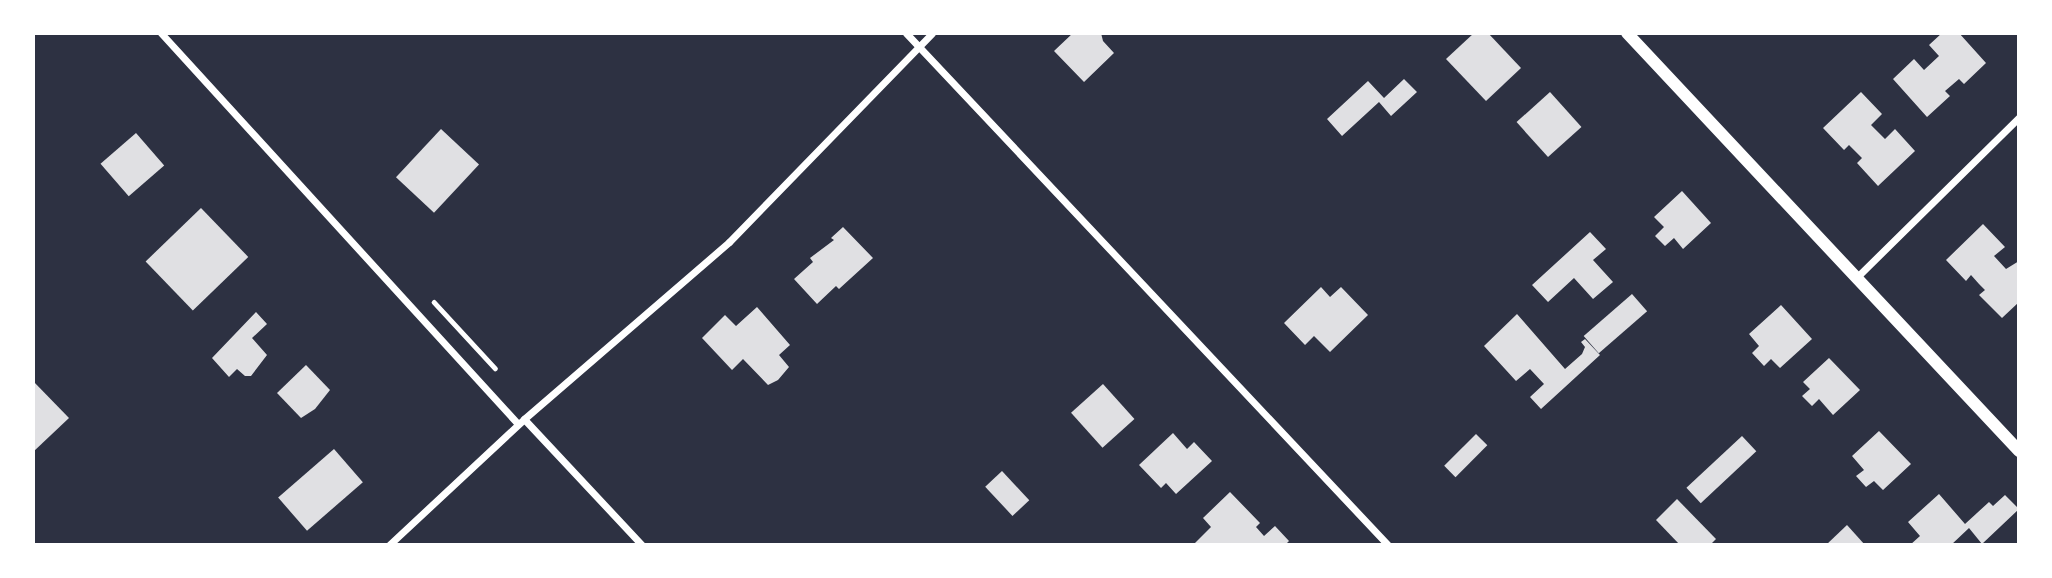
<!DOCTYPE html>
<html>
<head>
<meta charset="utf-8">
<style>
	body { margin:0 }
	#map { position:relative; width:2052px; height:578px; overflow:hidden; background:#2d3142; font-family:Montserrat,sans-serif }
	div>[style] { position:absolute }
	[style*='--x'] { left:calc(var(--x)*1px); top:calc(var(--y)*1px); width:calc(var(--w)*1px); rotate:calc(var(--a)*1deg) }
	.building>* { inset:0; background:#e0e0e3; transform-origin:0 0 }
	.path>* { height:4.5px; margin:-2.25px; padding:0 2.25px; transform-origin:2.25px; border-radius:2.25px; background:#fff }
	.minor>* { height:7px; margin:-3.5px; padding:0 3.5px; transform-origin:3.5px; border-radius:3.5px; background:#fff }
	.tertiary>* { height:12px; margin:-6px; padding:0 6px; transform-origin:6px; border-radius:6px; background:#fff }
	span { translate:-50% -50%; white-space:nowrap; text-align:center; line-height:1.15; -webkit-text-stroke:7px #fff; paint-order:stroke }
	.frame { position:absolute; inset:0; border:35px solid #fff; pointer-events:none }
</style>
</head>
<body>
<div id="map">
	<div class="building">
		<div style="clip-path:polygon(1073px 33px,1101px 33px,1103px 41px,1114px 53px,1084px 82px,1054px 51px)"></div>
		<div style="clip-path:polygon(1474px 33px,1488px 33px,1521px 68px,1486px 101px,1446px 59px)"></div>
		<div style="clip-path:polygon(1942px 33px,1959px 33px,1986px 63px,1964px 84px,1959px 79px,1945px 91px,1950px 96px,1927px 117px,1893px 79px,1914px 59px,1924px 70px,1939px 56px,1929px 45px)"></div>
		<div style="clip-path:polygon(1404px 79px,1417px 92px,1391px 116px,1379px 102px,1342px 136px,1327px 119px,1368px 81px,1384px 98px)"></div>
		<div style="left:1550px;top:92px;width:47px;height:45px;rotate:48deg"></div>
		<div style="clip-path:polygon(1861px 92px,1882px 114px,1871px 125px,1885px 139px,1895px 129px,1915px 151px,1878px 186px,1857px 163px,1862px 158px,1849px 145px,1844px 150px,1823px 128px)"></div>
		<div style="left:441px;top:129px;width:52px;height:66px;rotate:43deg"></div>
		<div style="left:136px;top:133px;width:43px;height:47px;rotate:49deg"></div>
		<div style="clip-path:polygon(1682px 191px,1711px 223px,1683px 249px,1674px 238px,1665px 246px,1655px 236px,1664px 227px,1654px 217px)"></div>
		<div style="left:201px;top:208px;width:68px;height:77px;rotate:46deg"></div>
		<div style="clip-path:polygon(1983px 224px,2005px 247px,1994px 256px,2006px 269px,2019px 261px,2019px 302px,2002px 318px,1979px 295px,1985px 290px,1979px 284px,1971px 275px,1966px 281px,1946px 260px)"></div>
		<div style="clip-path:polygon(843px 227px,873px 258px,839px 289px,836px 286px,817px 304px,794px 279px,813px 262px,810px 258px,834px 240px,831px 238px)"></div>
		<div style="clip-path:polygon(1590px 232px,1606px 249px,1593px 260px,1613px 282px,1593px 299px,1574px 278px,1548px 302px,1532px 285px)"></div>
		<div style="clip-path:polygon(1321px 287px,1330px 297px,1341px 287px,1368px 315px,1330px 352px,1314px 336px,1305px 345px,1284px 323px)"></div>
		<div style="left:1632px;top:294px;width:23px;height:64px;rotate:49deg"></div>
		<div style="clip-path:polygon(1781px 305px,1812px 339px,1780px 368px,1771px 359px,1764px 366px,1752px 353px,1759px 346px,1749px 334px)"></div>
		<div style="clip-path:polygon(757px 307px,790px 345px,779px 355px,789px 367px,778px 380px,768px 385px,743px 359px,732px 370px,702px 338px,725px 315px,736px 326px)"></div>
		<div style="clip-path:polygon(256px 312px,267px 324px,252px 338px,267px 355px,251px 376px,245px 376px,237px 369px,229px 377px,212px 358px)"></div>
		<div style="clip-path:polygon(1517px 314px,1565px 369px,1582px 354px,1585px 347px,1581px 342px,1585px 339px,1600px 355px,1541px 409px,1530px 397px,1544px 384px,1530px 369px,1516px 381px,1484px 346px)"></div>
		<div style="clip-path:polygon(1829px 358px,1860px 390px,1833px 415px,1819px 399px,1812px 406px,1802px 396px,1810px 389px,1803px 382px)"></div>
		<div style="clip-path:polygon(306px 365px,330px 390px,315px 409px,301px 418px,277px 393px)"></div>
		<div style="clip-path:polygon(33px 381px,69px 418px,33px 452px)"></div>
		<div style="left:1103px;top:384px;width:47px;height:43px;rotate:48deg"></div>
		<div style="clip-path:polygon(1879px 431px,1911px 464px,1883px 490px,1874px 481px,1866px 487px,1856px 476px,1864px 470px,1852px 456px)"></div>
		<div style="clip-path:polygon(1173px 433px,1187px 449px,1194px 442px,1212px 461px,1176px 494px,1166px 483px,1161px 488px,1139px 465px)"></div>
		<div style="left:1476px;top:434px;width:16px;height:45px;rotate:45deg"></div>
		<div style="left:1742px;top:436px;width:21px;height:76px;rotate:47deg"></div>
		<div style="left:334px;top:449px;width:44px;height:74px;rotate:49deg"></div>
		<div style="left:1002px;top:471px;width:40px;height:23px;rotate:47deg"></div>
		<div style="clip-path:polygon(1230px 492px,1260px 523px,1256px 527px,1264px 536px,1275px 526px,1289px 541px,1285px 545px,1193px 545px,1211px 527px,1203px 518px)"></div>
		<div style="clip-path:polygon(1939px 494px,1965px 524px,1989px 502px,1993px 506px,2005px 495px,2019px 509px,1982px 544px,1969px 528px,1951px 545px,1910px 545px,1920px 536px,1908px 522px)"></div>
		<div style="clip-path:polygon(1677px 499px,1716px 539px,1710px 545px,1680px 545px,1656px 520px)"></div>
		<div style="clip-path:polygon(1847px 525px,1865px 545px,1826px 545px)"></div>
	</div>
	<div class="path">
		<div style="--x:434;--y:302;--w:90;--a:47.3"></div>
	</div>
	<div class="minor">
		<div style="--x:161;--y:33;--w:529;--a:47.6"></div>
		<div style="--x:906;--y:33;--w:703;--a:46.73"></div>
		<div style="--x:1856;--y:278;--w:229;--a:-44.6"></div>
		<div style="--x:524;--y:419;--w:173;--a:46.9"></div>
		<div style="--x:389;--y:545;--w:185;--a:-43"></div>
		<div style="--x:524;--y:419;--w:271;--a:-40.8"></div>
		<div style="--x:729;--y:242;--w:291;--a:-45.8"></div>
	</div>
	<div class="tertiary">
		<div style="--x:1627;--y:33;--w:573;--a:46.84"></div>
	</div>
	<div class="frame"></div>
</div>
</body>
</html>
